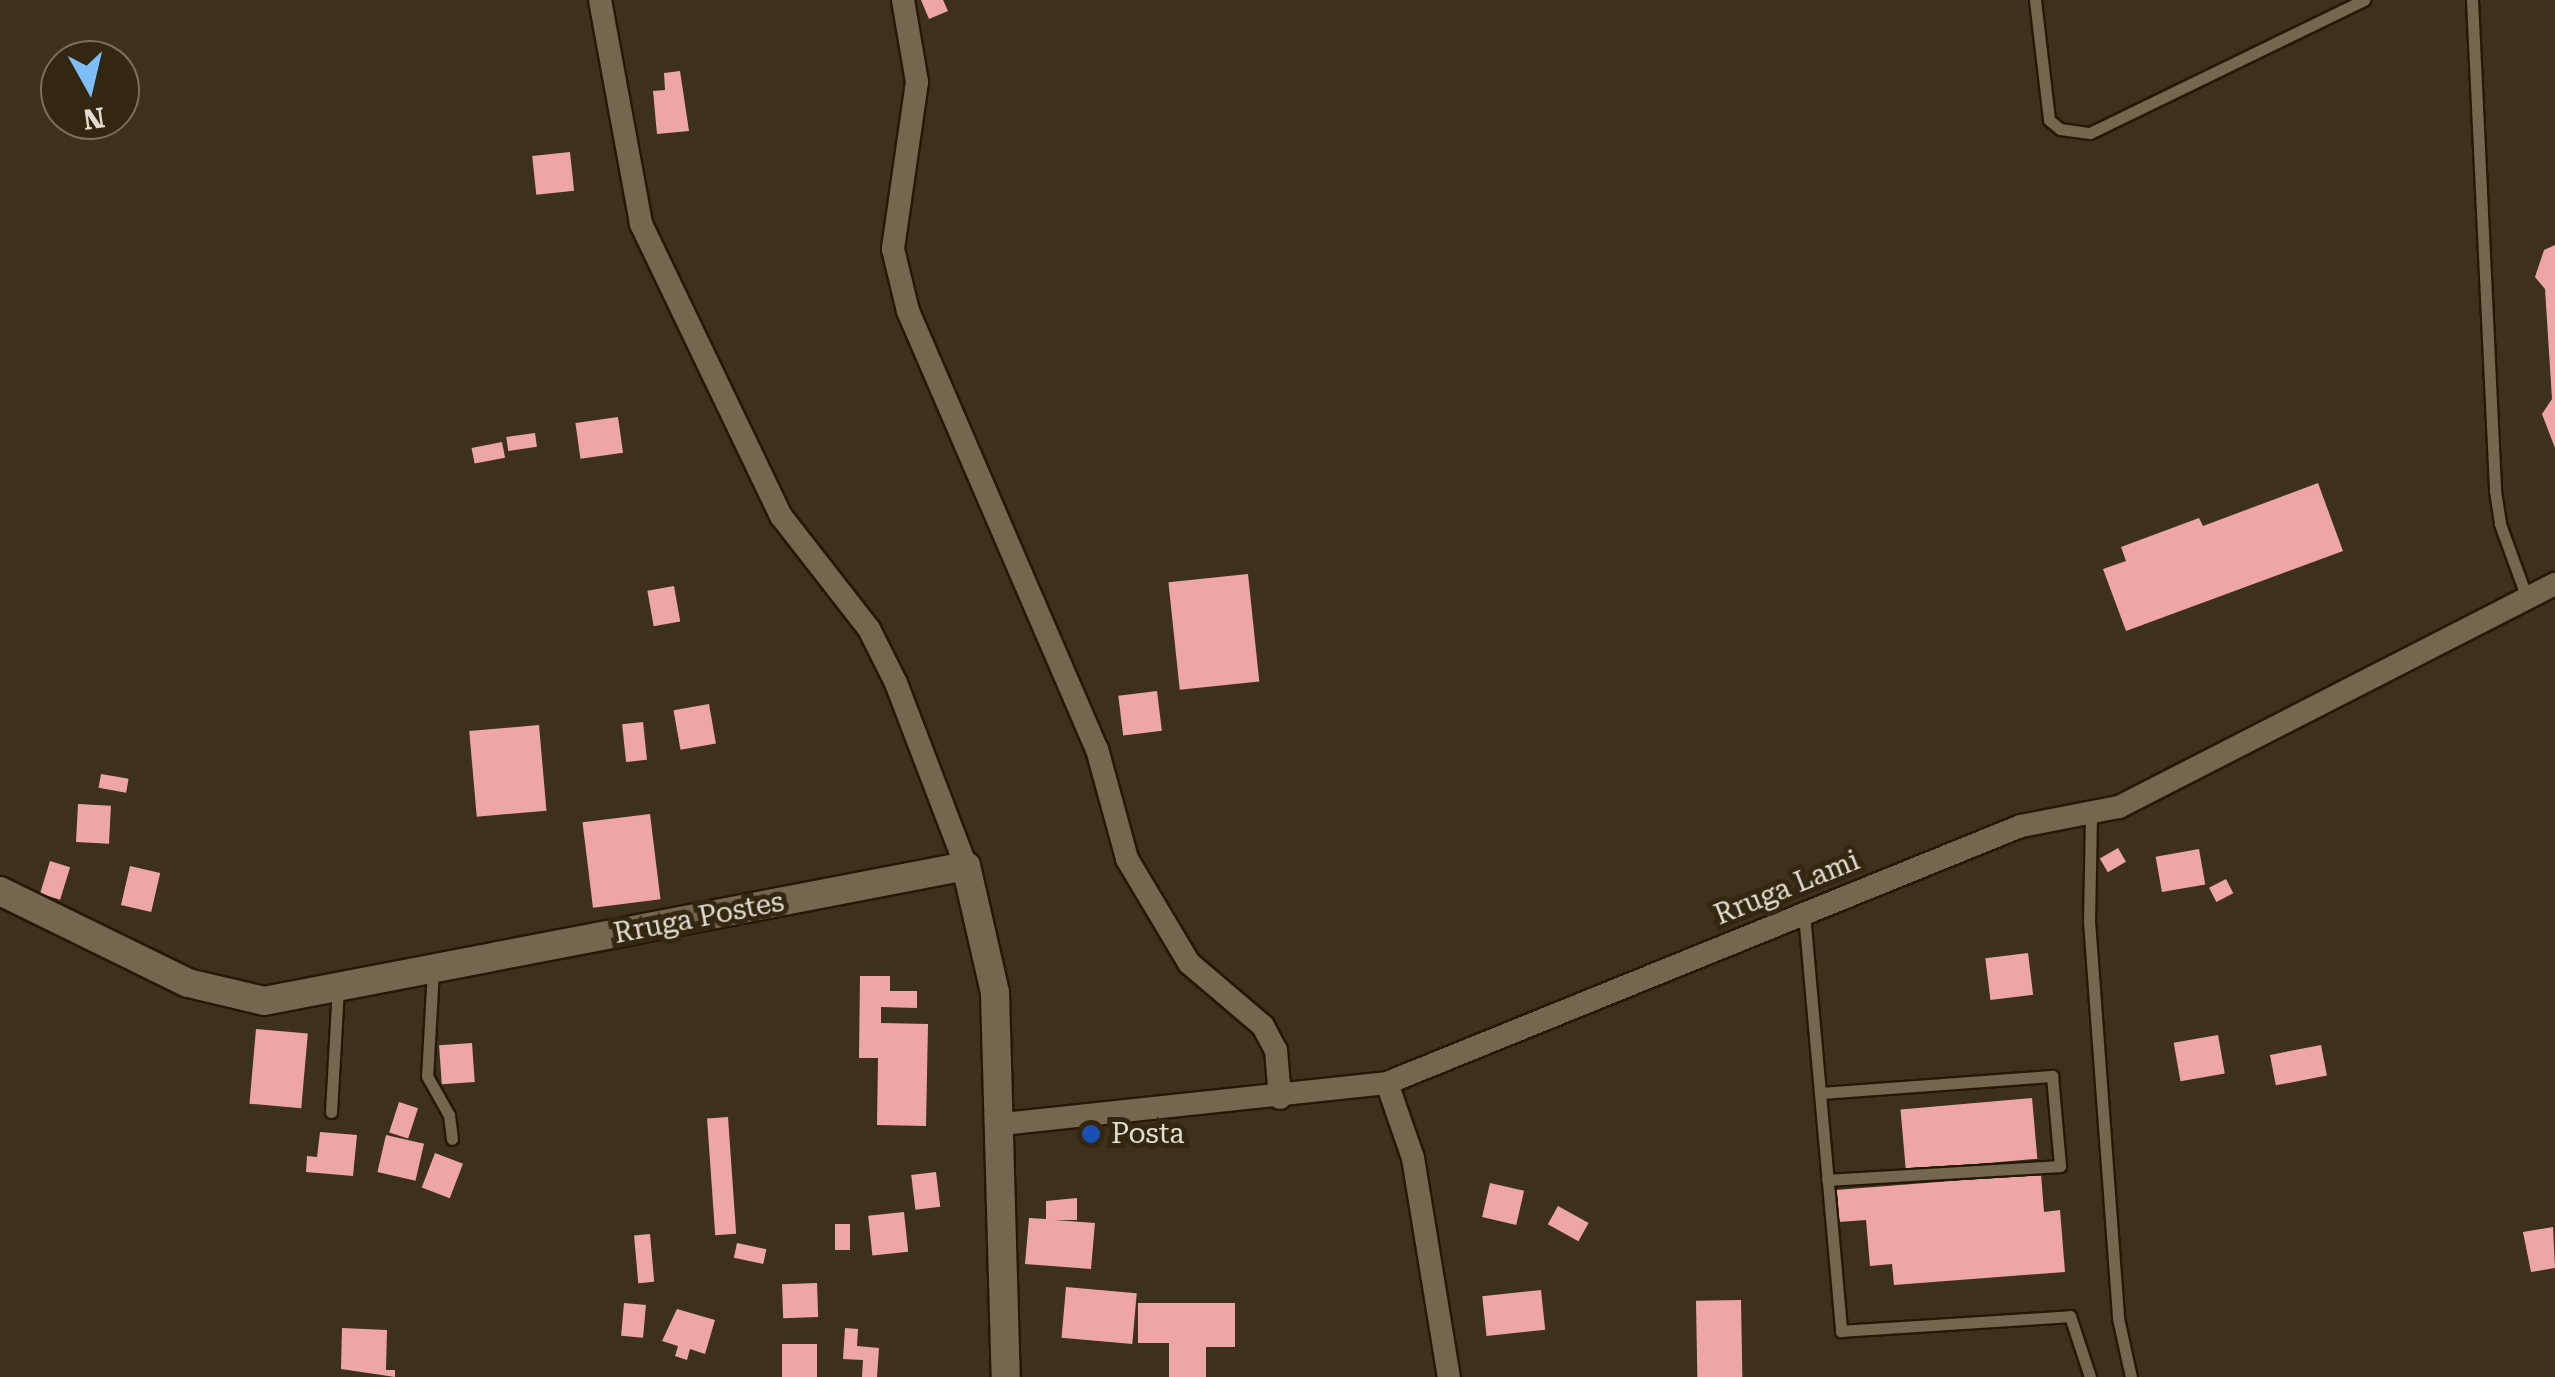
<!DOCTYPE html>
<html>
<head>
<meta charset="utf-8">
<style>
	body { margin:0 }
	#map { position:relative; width:2555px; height:1377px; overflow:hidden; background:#3e311b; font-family:"Roboto Serif",serif }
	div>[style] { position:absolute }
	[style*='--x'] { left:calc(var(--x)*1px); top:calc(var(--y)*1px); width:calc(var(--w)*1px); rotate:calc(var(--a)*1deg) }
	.building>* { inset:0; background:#eea6a4; transform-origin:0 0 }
	.roads { filter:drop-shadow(2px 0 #241904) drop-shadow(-2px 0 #241904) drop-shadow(0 2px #241904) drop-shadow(0 -2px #241904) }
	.service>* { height:11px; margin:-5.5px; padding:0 5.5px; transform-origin:5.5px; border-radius:5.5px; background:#75674f }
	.minor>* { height:22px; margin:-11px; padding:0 11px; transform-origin:11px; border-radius:11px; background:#75674f }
	.tertiary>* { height:28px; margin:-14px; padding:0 14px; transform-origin:14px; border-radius:14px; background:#75674f }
	.dots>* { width:28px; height:28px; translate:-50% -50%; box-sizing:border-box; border:5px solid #332711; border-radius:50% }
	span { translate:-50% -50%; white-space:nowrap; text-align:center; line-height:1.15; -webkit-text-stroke:10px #332711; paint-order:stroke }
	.street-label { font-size:28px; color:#e4dccf }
	.poi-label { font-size:28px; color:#e4dccf }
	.left { translate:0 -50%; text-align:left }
	.north { position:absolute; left:40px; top:40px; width:100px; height:100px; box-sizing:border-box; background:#332711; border:2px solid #7a6f5d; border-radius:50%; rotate:172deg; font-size:28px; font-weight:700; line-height:40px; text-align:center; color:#e4dccf }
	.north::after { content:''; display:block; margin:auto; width:35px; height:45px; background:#7dbef9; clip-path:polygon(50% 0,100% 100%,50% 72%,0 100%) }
</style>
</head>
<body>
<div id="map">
	<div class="building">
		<div style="clip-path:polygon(921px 0,943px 0,948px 11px,929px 19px)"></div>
		<div style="clip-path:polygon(680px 71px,689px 131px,657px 134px,653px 91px,665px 90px,664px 73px)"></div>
		<div style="left:570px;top:152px;width:39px;height:38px;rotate:84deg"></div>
		<div style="clip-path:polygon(2555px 245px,2555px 448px,2542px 414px,2552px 399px,2545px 289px,2535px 277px,2544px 250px)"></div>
		<div style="left:618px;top:417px;width:36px;height:43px;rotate:82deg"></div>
		<div style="left:535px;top:433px;width:14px;height:29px;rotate:82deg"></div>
		<div style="left:502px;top:442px;width:16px;height:31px;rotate:79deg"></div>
		<div style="clip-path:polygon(2318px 483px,2343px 551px,2126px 631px,2103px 569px,2126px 561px,2121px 547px,2199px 518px,2203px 526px)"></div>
		<div style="left:1248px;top:574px;width:108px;height:80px;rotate:84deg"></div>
		<div style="left:674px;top:586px;width:36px;height:27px;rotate:80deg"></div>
		<div style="left:1157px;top:691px;width:40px;height:39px;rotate:83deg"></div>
		<div style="left:709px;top:704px;width:40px;height:36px;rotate:80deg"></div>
		<div style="left:643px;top:722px;width:38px;height:21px;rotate:84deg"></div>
		<div style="left:539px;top:725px;width:86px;height:70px;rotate:85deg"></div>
		<div style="left:101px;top:774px;width:28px;height:14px;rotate:10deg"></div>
		<div style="left:78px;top:804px;width:33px;height:38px;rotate:3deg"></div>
		<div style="left:650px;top:814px;width:86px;height:68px;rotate:83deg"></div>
		<div style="left:2118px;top:848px;width:16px;height:21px;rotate:60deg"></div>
		<div style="left:2199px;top:849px;width:36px;height:44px;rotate:80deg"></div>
		<div style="left:50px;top:861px;width:21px;height:34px;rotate:17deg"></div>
		<div style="left:130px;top:866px;width:31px;height:40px;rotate:13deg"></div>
		<div style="left:2226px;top:879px;width:16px;height:19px;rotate:63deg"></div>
		<div style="left:2028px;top:953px;width:42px;height:43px;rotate:83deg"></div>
		<div style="clip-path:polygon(860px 976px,890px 976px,890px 991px,917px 991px,917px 1008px,881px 1007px,881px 1023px,928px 1024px,926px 1126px,877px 1125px,878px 1058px,859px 1058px)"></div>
		<div style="left:256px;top:1029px;width:52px;height:75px;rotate:5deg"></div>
		<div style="left:2218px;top:1035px;width:39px;height:45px;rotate:80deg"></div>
		<div style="left:472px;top:1043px;width:39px;height:33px;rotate:86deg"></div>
		<div style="left:2321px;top:1045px;width:31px;height:52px;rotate:79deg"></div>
		<div style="left:2032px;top:1098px;width:61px;height:132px;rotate:85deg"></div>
		<div style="left:399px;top:1102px;width:20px;height:32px;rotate:18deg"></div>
		<div style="left:728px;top:1117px;width:117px;height:21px;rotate:86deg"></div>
		<div style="clip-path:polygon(320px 1132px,357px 1135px,353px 1176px,306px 1172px,307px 1156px,317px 1157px)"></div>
		<div style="left:386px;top:1135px;width:39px;height:38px;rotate:13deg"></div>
		<div style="left:435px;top:1153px;width:30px;height:37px;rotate:21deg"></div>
		<div style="left:936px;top:1172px;width:35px;height:25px;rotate:83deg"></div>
		<div style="clip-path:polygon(2041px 1174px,2044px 1212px,2060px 1210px,2065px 1272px,1894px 1285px,1892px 1264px,1870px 1266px,1866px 1220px,1839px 1222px,1836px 1190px)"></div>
		<div style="left:1490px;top:1183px;width:35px;height:35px;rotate:13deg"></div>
		<div style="clip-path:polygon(1077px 1198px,1077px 1220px,1055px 1220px,1095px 1223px,1091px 1269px,1025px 1264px,1029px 1218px,1046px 1219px,1046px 1201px)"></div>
		<div style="left:1558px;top:1206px;width:35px;height:21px;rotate:29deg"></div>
		<div style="left:904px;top:1212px;width:40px;height:36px;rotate:84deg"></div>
		<div style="left:835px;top:1224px;width:15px;height:26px"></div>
		<div style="clip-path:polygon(2553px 1227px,2555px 1268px,2531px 1272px,2523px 1232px)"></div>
		<div style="left:650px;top:1234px;width:48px;height:16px;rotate:85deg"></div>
		<div style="left:737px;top:1243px;width:30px;height:15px;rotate:12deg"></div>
		<div style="left:817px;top:1283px;width:34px;height:35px;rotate:88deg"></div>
		<div style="left:1066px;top:1287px;width:71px;height:51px;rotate:5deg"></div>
		<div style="left:1541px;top:1290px;width:40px;height:59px;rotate:84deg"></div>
		<div style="left:1741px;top:1300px;width:77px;height:45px;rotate:89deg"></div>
		<div style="left:624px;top:1303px;width:22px;height:33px;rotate:5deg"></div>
		<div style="clip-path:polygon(1138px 1303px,1235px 1303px,1235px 1347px,1206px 1347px,1206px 1377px,1169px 1377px,1169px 1343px,1138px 1343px)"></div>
		<div style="clip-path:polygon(677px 1309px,715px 1320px,705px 1354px,690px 1349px,687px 1360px,675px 1356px,678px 1346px,662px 1341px)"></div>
		<div style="clip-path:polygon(342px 1328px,387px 1330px,386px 1370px,395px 1370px,395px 1377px,341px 1369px)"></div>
		<div style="clip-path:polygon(845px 1328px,858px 1329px,857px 1346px,879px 1348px,877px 1377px,862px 1377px,863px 1360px,843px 1359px)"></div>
		<div style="left:817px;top:1344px;width:33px;height:35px;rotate:90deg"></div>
	</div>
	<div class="roads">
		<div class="service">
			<div style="--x:2035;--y:0;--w:121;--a:83.3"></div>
			<div style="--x:2049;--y:120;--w:14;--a:39"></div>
			<div style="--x:2060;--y:129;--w:30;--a:8"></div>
			<div style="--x:2090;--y:133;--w:305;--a:-25.9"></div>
			<div style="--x:2472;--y:0;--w:492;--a:87.3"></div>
			<div style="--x:2495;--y:491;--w:33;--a:81"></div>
			<div style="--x:2500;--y:524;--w:79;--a:70"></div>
			<div style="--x:2091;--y:817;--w:104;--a:91.1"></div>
			<div style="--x:2089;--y:921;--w:398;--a:85.8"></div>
			<div style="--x:2118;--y:1318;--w:60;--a:77.6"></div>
			<div style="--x:1804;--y:914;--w:419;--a:84.9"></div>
			<div style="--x:1841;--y:1331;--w:229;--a:-3.7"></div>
			<div style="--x:2070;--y:1316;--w:64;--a:71.8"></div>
			<div style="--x:433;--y:970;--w:106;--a:93.2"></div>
			<div style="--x:427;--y:1076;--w:45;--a:60.6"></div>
			<div style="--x:449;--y:1115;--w:24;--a:83"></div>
			<div style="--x:1820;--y:1093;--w:233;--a:-4.2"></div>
			<div style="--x:2052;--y:1076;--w:90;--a:84.9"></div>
			<div style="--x:2060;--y:1166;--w:233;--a:176.6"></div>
			<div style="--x:331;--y:1112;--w:124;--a:-86.8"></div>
		</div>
		<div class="minor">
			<div style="--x:600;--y:0;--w:228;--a:79.6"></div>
			<div style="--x:641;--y:224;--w:324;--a:64.4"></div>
			<div style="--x:781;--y:516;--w:143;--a:52.1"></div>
			<div style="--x:869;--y:629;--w:60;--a:63.4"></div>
			<div style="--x:896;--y:683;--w:196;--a:69.1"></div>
			<div style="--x:903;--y:0;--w:83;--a:80.3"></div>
			<div style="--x:917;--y:82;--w:169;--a:98.2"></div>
			<div style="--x:893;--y:249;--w:64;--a:76.4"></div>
			<div style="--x:908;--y:311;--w:477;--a:66.7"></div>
			<div style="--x:1097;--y:749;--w:114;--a:74.7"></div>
			<div style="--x:1127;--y:859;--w:121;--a:59.2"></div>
			<div style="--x:1189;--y:963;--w:97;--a:40.4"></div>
			<div style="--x:1263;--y:1026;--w:27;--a:62"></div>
			<div style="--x:1276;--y:1050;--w:48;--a:85.2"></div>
			<div style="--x:1387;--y:1083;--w:79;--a:70.9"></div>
			<div style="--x:1413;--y:1158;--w:222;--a:80.7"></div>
			<div style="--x:1003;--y:1124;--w:386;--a:-6.1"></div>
			<div style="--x:1387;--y:1083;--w:684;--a:-22.07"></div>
			<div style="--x:2021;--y:826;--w:100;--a:-11"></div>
			<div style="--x:2119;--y:807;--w:490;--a:-27.1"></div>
		</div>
		<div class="tertiary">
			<div style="--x:0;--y:891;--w:209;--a:26.1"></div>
			<div style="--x:188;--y:983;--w:78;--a:13.3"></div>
			<div style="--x:264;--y:1001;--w:715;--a:-10.89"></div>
			<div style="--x:966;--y:866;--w:130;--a:77.1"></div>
			<div style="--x:995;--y:993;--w:384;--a:88.4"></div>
		</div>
	</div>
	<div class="dots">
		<div style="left:1091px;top:1134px;background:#1a4fb4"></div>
	</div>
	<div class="street-label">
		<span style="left:1787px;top:888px;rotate:-22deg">Rruga Lami</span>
		<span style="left:699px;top:918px;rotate:-11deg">Rruga Postes</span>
	</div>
	<div class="poi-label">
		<span class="left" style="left:1111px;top:1134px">Posta</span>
	</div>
	<div class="north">N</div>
</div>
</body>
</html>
